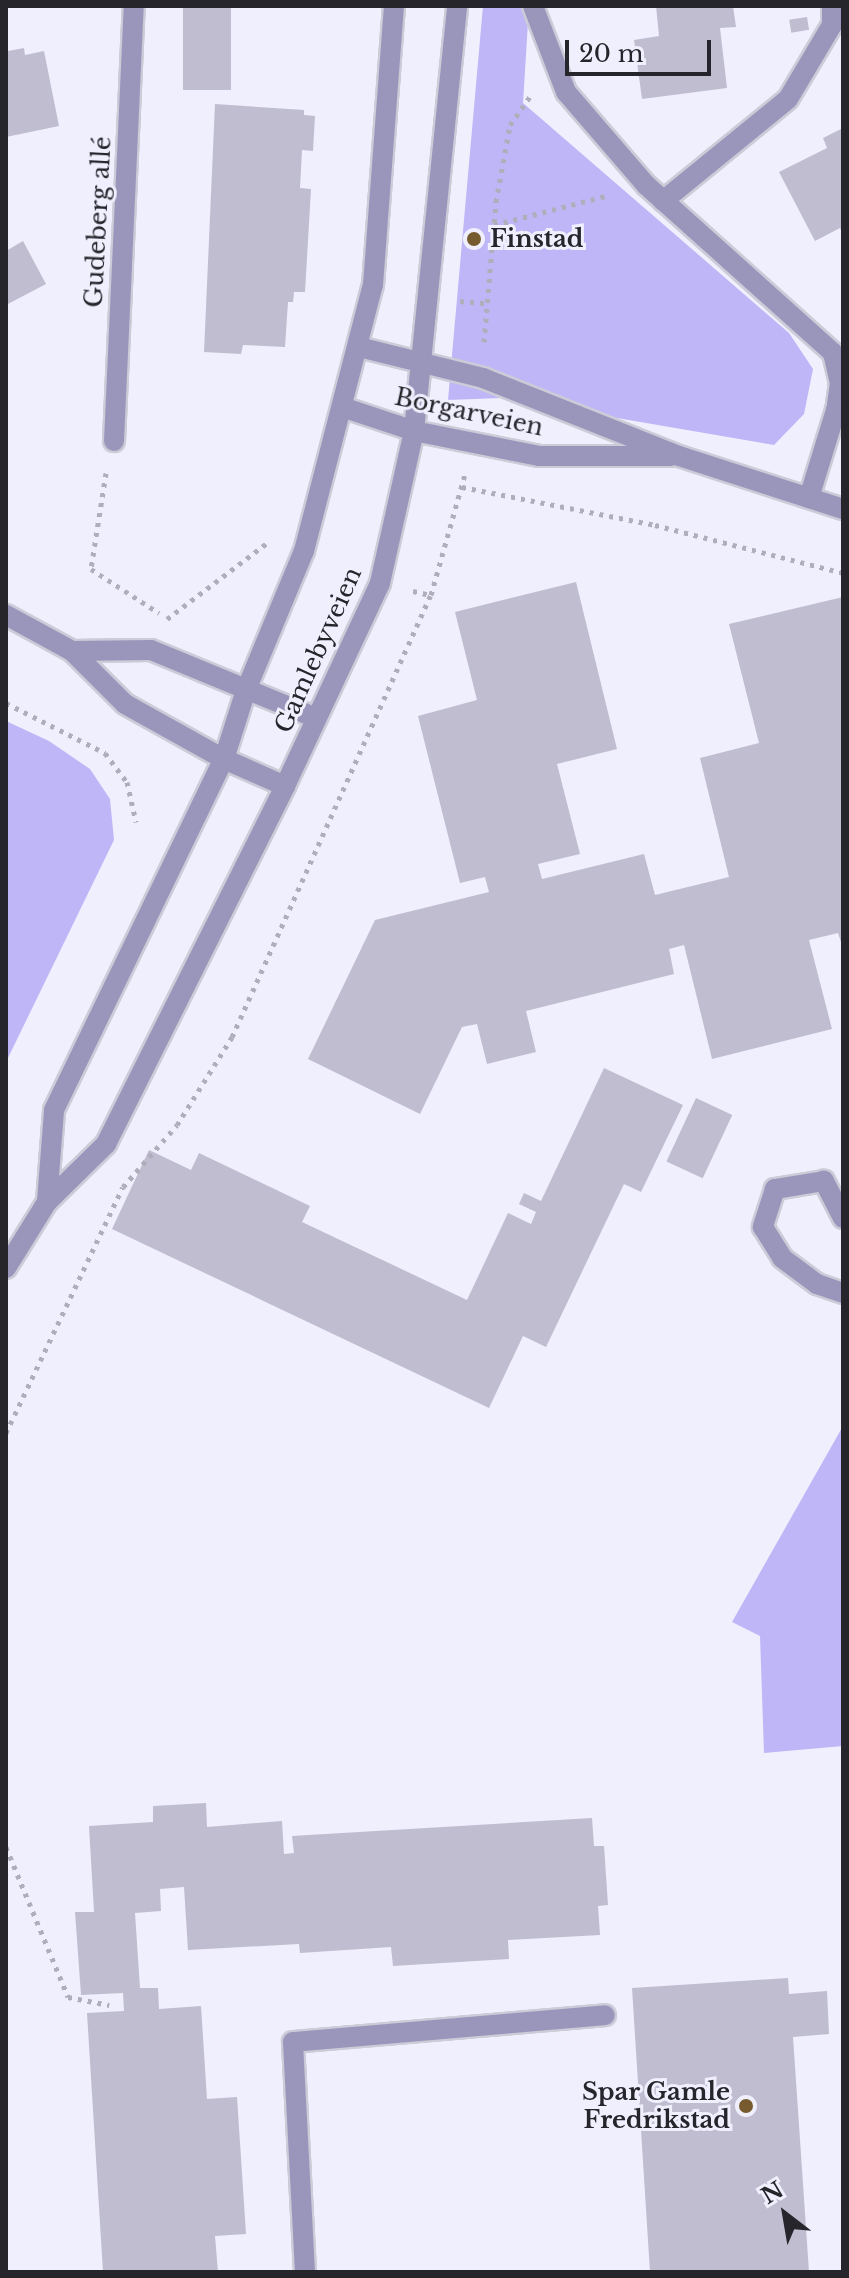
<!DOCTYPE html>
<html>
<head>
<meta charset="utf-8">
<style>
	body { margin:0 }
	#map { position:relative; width:849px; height:2278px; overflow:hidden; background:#f0effe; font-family:"Libre Baskerville",serif }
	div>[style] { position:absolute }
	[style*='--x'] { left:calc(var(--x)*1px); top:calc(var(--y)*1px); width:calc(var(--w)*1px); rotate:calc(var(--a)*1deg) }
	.green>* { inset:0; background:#beb6f7 }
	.building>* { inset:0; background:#bfbdcf; transform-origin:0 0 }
	.path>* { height:5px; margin-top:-2.5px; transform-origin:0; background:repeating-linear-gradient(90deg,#afaeba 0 4px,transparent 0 10px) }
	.roads { filter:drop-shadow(2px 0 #cccbd8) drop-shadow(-2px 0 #cccbd8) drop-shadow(0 2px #cccbd8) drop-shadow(0 -2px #cccbd8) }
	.minor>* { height:20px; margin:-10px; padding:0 10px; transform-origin:10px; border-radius:10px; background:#9a96bb }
	.dots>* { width:22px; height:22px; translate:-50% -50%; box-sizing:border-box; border:4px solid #f0effe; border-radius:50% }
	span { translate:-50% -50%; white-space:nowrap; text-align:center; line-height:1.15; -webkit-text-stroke:6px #f0effe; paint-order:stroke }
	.street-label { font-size:24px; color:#26252c }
	.poi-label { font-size:24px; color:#26252c; font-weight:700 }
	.left { translate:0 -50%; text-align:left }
	.right { translate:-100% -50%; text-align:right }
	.frame { position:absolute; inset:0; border:8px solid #26252c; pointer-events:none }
	.north { position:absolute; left:745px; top:2174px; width:80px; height:80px; -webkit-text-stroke:6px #f0effe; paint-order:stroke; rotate:329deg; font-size:22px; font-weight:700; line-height:32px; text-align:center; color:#26252c }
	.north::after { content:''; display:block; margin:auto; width:28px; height:36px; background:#26252c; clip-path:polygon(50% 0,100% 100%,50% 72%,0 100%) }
	.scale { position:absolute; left:565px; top:40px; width:146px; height:36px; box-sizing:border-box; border:4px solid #26252c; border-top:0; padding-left:10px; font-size:24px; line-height:28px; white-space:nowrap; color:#26252c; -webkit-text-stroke:6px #f0effe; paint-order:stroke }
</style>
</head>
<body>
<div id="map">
	<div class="green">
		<div style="clip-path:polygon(483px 6px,529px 6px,523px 103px,789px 333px,813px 369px,804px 414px,774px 445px,501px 398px,448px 400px)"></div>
		<div style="clip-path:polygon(6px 721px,49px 741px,90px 769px,110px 799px,114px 840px,6px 1062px)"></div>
		<div style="clip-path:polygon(843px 1426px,843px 1746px,764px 1753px,760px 1636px,732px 1622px)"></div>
	</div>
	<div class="building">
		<div style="left:183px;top:6px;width:48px;height:84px"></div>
		<div style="clip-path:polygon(656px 6px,733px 6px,736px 27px,720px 28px,727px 88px,642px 99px,634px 40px,659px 36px)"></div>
		<div style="left:807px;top:17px;width:13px;height:18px;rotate:81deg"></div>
		<div style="clip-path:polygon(24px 48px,25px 55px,44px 51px,59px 126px,6px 137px,8px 51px)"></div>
		<div style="clip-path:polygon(215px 104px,304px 110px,304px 115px,315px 116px,313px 151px,302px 150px,300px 188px,311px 189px,305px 292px,294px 292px,293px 302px,288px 302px,285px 347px,243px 345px,241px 354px,204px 352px)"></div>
		<div style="clip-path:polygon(843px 128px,843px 234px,840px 228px,815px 241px,779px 172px,827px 148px,823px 138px)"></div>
		<div style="clip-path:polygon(23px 241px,46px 284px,6px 305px,6px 251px)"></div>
		<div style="clip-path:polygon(576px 582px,617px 749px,557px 764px,580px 854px,538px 864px,542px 879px,644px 854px,655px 895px,729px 877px,700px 758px,759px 743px,729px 624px,843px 597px,843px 948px,838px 933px,809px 940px,832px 1029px,712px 1059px,684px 945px,669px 949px,674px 974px,526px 1011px,536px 1052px,487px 1064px,477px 1024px,462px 1027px,420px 1114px,308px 1059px,375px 920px,489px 892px,485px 877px,460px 883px,418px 716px,477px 700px,455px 612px)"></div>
		<div style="clip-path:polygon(604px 1068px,683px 1105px,641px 1192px,624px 1184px,546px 1347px,523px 1336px,489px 1408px,112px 1229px,149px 1150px,191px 1170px,199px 1153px,310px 1206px,302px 1222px,467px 1300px,508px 1213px,531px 1224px,536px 1212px,519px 1204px,524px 1193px,541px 1201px)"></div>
		<div style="left:696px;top:1098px;width:40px;height:70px;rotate:25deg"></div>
		<div style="clip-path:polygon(206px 1803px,207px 1827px,282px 1821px,284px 1854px,294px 1853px,292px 1836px,592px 1818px,594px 1846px,604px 1846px,608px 1905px,598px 1906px,600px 1935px,508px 1940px,509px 1959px,393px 1966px,391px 1947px,300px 1953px,299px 1944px,188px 1950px,184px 1887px,160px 1889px,161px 1911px,135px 1913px,140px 1988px,158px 1988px,159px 2009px,201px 2006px,207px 2099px,237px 2097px,246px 2234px,215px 2236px,218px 2272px,103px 2272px,87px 2013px,124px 2011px,123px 1993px,81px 1995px,75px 1912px,94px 1912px,89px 1826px,153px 1822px,153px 1806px)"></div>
		<div style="clip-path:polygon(788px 1978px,789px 1994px,827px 1991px,829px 2034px,793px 2037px,809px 2272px,650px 2272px,632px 1988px)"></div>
	</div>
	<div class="path">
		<div style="--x:494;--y:225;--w:119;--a:-14.6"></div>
		<div style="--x:460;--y:301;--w:25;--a:5"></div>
		<div style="--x:484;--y:342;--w:141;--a:-85.1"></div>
		<div style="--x:496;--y:202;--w:78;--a:-79.7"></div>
		<div style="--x:510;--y:125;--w:35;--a:-55"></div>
		<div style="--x:106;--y:473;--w:97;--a:98.9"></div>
		<div style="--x:91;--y:569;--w:81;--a:32.9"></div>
		<div style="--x:462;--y:487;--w:197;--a:11.1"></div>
		<div style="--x:655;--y:525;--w:194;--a:14.3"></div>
		<div style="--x:413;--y:591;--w:18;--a:13"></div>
		<div style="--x:167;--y:619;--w:126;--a:-37.2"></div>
		<div style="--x:6;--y:703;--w:111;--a:26.8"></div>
		<div style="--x:105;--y:753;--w:36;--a:53"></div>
		<div style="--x:127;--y:782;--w:41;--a:77.3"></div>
		<div style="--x:6;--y:1433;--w:272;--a:-64.6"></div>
		<div style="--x:123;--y:1187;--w:82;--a:-48.9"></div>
		<div style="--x:177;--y:1125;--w:104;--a:-58"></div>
		<div style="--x:232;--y:1037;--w:485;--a:-65.8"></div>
		<div style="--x:431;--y:595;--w:126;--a:-74.3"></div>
		<div style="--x:6;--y:1847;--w:162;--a:67.5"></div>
		<div style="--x:68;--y:1997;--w:42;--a:11"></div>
	</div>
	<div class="roads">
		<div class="minor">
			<div style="--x:533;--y:6;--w:92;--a:69"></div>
			<div style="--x:566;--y:92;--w:123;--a:49.3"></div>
			<div style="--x:646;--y:185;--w:251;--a:41.9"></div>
			<div style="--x:833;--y:353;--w:31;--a:77"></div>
			<div style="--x:840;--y:383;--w:27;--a:98"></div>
			<div style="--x:836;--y:410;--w:92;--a:107.1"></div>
			<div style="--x:663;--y:201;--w:161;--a:-39.2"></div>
			<div style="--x:788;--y:99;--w:86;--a:-59.3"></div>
			<div style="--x:832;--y:25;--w:19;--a:-90"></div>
			<div style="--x:359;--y:347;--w:128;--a:14"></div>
			<div style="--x:483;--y:378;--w:211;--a:21.7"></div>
			<div style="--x:679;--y:456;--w:172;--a:17.9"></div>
			<div style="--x:345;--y:408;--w:73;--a:18.4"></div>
			<div style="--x:414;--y:431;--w:127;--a:11.3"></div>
			<div style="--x:539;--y:456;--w:132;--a:0"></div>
			<div style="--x:114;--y:441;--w:435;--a:-87.4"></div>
			<div style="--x:6;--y:615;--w:75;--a:28.6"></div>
			<div style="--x:72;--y:651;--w:75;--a:45"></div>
			<div style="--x:125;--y:704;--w:113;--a:29.1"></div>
			<div style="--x:224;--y:759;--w:67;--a:23.9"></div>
			<div style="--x:72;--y:651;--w:79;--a:-0.7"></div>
			<div style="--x:151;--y:650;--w:178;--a:22.4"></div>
			<div style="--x:47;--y:1202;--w:92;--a:-85.6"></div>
			<div style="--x:54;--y:1110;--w:390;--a:-64.2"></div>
			<div style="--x:224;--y:759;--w:72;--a:-72.3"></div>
			<div style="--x:246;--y:690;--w:151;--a:-67.4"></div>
			<div style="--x:304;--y:551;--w:275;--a:-75.5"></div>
			<div style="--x:373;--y:285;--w:280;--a:-85.7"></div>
			<div style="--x:843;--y:1218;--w:42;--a:-117.2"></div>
			<div style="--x:824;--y:1181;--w:50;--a:170.7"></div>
			<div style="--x:775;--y:1189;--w:40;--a:108"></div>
			<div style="--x:763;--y:1227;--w:36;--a:58"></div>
			<div style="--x:782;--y:1258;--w:44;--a:36.6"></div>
			<div style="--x:817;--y:1284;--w:28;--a:19"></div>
			<div style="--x:6;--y:1268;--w:78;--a:-58.2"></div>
			<div style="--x:47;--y:1202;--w:83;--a:-44.5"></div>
			<div style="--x:106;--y:1144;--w:400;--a:-63.4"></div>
			<div style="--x:285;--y:786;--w:224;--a:-64.9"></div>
			<div style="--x:380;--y:583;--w:156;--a:-77.4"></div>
			<div style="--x:414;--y:431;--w:427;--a:-84.2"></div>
			<div style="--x:305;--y:2272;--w:230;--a:-93"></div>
			<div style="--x:293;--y:2042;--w:313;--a:-4.9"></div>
		</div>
	</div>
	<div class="dots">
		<div style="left:474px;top:239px;background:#755b2d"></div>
		<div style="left:746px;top:2106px;background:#755b2d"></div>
	</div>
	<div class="street-label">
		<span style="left:98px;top:222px;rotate:-87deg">Gudeberg allé</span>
		<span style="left:469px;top:412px;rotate:12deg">Borgarveien</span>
		<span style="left:318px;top:650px;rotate:-66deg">Gamlebyveien</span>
	</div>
	<div class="poi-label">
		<span class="left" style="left:490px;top:239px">Finstad</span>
		<span class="right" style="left:730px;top:2106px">Spar Gamle<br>Fredrikstad</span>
	</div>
	<div class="frame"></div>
	<div class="north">N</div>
	<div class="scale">20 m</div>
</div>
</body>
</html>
